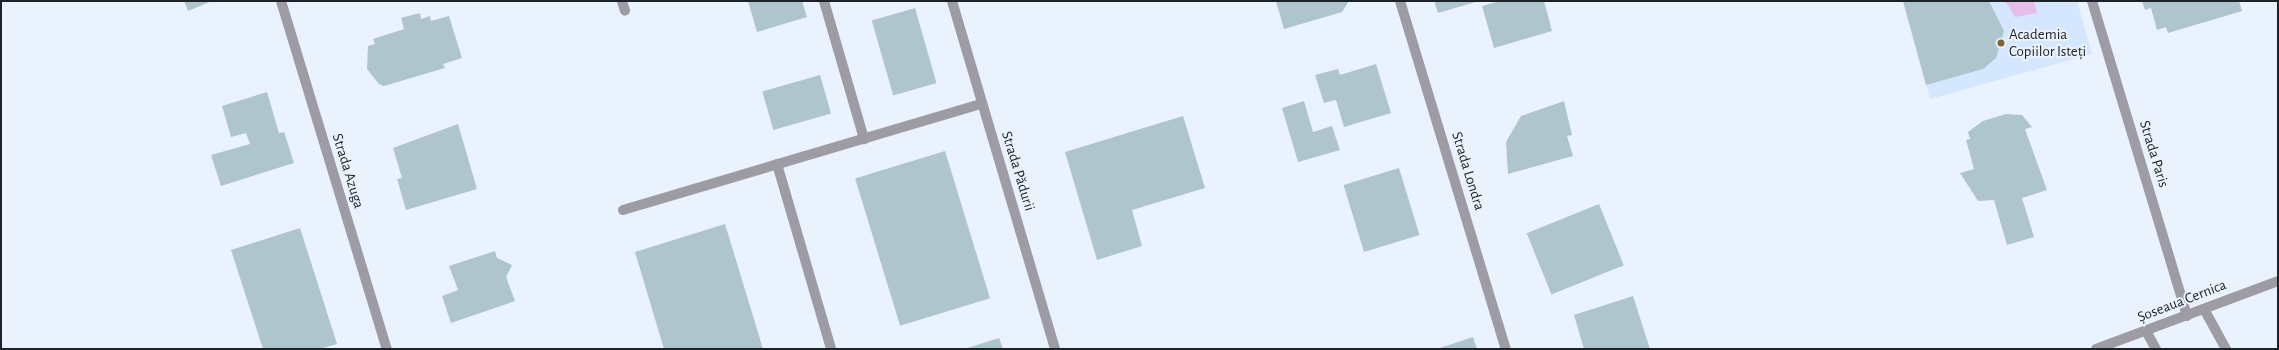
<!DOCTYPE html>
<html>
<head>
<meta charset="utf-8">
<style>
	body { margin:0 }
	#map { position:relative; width:2279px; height:350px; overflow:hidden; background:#eaf2fd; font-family:"Alegreya Sans",sans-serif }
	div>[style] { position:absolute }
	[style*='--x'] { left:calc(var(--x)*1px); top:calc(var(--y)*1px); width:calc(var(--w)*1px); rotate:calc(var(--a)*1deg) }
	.built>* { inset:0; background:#d4e7fe }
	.green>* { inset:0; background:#e4bde9 }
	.building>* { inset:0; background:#aec5cd; transform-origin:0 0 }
	.minor>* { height:10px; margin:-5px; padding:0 5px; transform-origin:5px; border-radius:5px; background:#9d9ca5 }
	.dots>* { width:11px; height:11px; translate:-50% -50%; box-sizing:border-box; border:2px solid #eaf2fd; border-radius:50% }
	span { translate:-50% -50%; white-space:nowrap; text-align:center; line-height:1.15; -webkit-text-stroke:4px #eaf2fd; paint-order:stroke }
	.poi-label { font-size:15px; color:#1d2228 }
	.left { translate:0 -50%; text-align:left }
	.street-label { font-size:15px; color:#1d2228 }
	.frame { position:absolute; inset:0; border:2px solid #1d2228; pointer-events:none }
</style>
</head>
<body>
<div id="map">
	<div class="built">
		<div style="clip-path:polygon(1903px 1px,2077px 1px,2092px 54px,1930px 99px)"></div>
	</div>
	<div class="green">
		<div style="clip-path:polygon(2005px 1px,2034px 1px,2037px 13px,2015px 17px)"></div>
	</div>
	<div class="building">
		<div style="clip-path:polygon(184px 1px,212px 1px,188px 11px)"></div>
		<div style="clip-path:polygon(748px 1px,802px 1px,807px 17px,757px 32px)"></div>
		<div style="clip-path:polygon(1276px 1px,1349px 1px,1342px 12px,1284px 29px)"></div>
		<div style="clip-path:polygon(1434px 1px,1479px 1px,1438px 13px)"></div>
		<div style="clip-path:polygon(1500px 1px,1544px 1px,1552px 31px,1494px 48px,1482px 6px)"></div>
		<div style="clip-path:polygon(1903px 1px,1989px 1px,2004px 31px,1996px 58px,1983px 69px,1926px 85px)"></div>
		<div style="clip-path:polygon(2142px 1px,2239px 1px,2242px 11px,2168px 33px,2166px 27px,2157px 30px,2151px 8px,2145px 10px)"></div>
		<div style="left:915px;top:8px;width:78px;height:45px;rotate:74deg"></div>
		<div style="clip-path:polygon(420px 13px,421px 19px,430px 16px,431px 21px,449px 16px,462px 58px,443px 64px,445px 68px,384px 86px,379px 84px,367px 69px,368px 46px,375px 44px,373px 39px,404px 29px,401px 18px)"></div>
		<div style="clip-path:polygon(1376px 64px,1391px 113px,1344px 127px,1336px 100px,1324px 103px,1315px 75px,1338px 69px,1340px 75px)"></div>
		<div style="left:820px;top:75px;width:40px;height:60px;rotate:74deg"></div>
		<div style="clip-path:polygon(267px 92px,279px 133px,284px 132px,294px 163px,221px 186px,211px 155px,250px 144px,246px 133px,231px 137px,222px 106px)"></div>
		<div style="clip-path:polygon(1304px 101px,1313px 132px,1332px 126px,1340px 150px,1298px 162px,1282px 108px)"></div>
		<div style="clip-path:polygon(1564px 101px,1572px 135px,1567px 136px,1573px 156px,1508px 174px,1506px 142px,1521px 116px)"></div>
		<div style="clip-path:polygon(2006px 114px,2022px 115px,2032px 127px,2025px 129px,2047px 190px,2022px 198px,2034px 237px,2007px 245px,1994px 200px,1978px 201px,1960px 173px,1974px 169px,1966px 140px,1970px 139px,1968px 132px,1983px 121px)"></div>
		<div style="clip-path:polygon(1183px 116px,1205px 188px,1132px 210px,1142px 246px,1097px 260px,1065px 152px)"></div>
		<div style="clip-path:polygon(458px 124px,477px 189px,406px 210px,397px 179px,402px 178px,393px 148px)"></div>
		<div style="left:945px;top:151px;width:154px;height:94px;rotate:73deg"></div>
		<div style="left:1399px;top:168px;width:70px;height:58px;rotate:73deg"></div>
		<div style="left:1599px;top:204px;width:66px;height:78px;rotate:68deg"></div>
		<div style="clip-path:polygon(725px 224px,763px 349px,664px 349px,635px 252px)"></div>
		<div style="clip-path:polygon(300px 228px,337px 344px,319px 349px,263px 349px,231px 250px)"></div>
		<div style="clip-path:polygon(495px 251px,497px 258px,512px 265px,506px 277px,515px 301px,451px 323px,442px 296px,458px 290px,449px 266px)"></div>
		<div style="clip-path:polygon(1633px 296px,1650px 349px,1584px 349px,1574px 315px)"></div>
		<div style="clip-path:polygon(1473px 337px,1477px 349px,1437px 349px)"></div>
		<div style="clip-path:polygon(999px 338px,1003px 349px,964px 349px)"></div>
	</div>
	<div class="minor">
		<div style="--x:281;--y:1;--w:364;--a:73.1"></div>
		<div style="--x:622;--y:1;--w:10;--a:73"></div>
		<div style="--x:824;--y:1;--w:144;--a:73.8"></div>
		<div style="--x:952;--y:1;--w:363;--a:73.5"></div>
		<div style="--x:1400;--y:1;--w:364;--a:73.1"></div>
		<div style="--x:2092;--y:1;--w:329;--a:73.2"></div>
		<div style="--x:777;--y:164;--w:193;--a:73.7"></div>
		<div style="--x:623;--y:210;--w:374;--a:-16.5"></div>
		<div style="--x:2204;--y:309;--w:46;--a:61.2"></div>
		<div style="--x:2146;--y:331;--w:21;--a:61"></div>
		<div style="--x:2096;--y:349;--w:194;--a:-20.5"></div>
	</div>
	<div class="dots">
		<div style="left:2001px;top:43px;background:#7c6635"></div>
	</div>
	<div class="poi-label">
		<span class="left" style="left:2009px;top:43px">Academia<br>Copiilor Isteți</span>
	</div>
	<div class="street-label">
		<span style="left:2154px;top:154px;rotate:73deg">Strada Paris</span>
		<span style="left:348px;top:171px;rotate:73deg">Strada Azuga</span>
		<span style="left:1018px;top:171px;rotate:73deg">Strada Pădurii</span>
		<span style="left:1468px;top:171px;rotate:73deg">Strada Londra</span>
		<span style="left:2182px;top:301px;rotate:-21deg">Șoseaua Cernica</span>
	</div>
	<div class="frame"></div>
</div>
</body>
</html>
